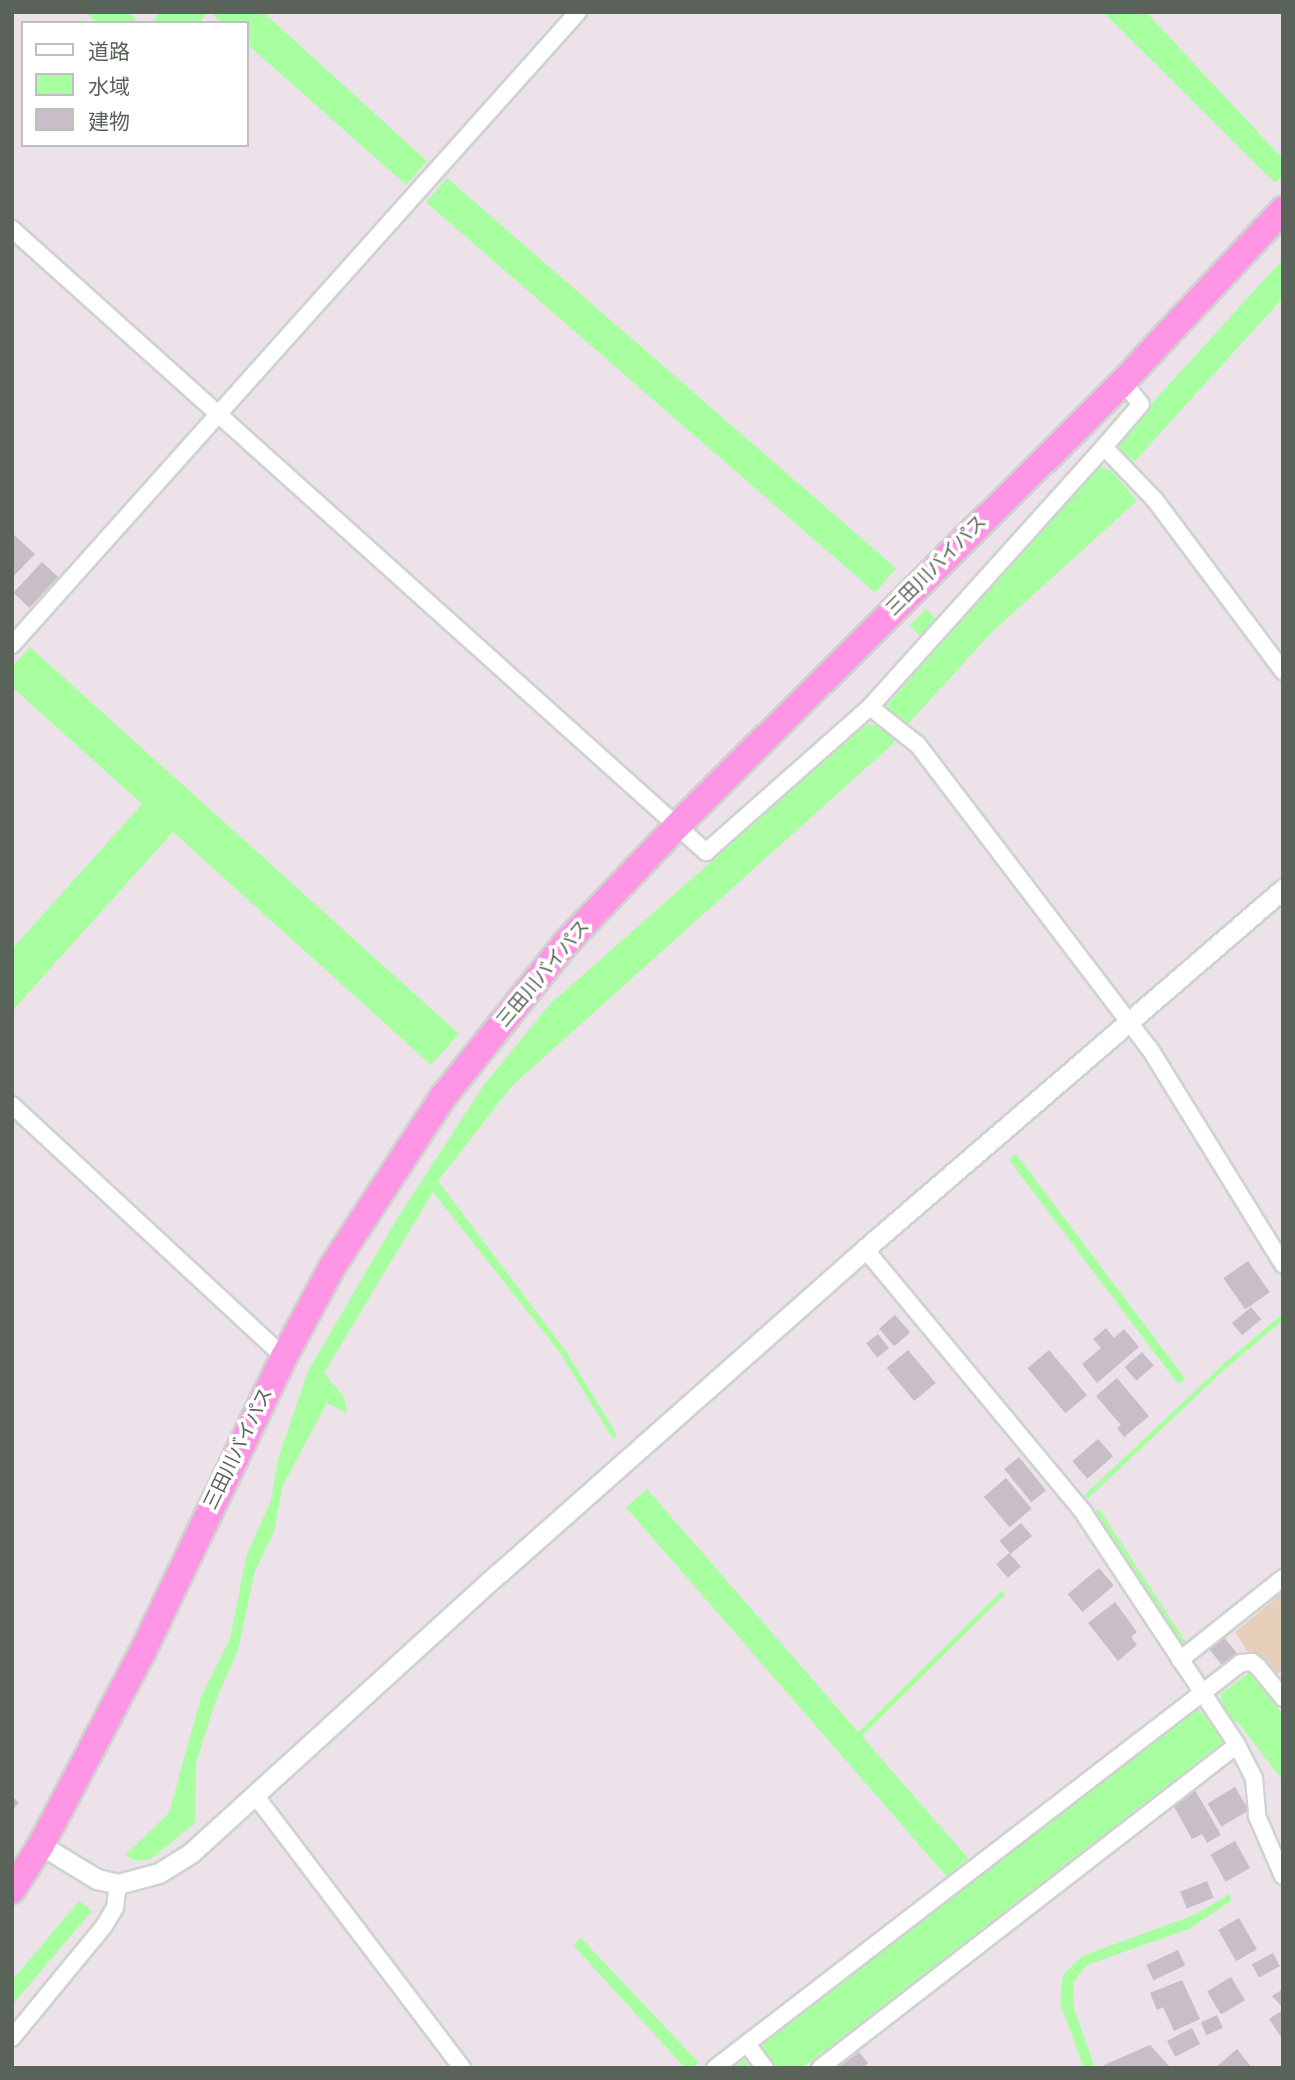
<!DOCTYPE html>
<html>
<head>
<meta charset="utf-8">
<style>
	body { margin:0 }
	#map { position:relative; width:1295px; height:2080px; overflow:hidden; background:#ede1ea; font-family:Signika,"Noto Sans JP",sans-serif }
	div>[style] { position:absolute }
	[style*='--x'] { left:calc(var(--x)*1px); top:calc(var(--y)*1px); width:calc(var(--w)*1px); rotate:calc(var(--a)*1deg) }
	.green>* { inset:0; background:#e6d0bc }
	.water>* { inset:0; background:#a8ff9f; transform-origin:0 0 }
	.stream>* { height:5px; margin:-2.5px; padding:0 2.5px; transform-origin:2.5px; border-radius:2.5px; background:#a8ff9f }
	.building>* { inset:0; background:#c8bec7; transform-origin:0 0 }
	.roads { filter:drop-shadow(2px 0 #cdd4ce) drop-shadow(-2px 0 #cdd4ce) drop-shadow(0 2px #cdd4ce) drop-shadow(0 -2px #cdd4ce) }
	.minor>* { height:16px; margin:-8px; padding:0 8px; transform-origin:8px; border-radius:8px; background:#fff }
	.tertiary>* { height:19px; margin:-9.5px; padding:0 9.5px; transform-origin:9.5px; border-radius:9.5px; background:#fff }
	.trunk>* { height:26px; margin:-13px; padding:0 13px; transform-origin:13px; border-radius:13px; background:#ff95e4 }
	span { translate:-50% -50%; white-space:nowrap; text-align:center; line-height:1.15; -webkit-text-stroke:7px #fff; paint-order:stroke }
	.street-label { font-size:19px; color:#5a635a }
	.frame { position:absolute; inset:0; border:14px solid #5a635a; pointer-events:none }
	.legend { position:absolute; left:21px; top:21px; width:228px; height:126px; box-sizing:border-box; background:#fff; border:2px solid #bdc1bd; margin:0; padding:9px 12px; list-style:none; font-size:21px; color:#5a635a }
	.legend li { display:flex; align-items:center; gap:14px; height:35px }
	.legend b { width:35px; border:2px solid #bdc1bd }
</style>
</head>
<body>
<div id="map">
	<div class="green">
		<div style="clip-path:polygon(1283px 1592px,1283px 1670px,1276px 1675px,1260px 1656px,1249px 1654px,1235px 1632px)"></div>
	</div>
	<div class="water">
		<div style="clip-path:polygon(85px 12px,129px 12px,140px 23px,97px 23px)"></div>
		<div style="clip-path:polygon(160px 12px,208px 12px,199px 23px,151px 23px)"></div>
		<div style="clip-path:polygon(211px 12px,263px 12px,427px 161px,406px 185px,247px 44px,247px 23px,222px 23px)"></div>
		<div style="clip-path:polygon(1103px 12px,1146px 12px,1283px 159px,1283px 176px,1275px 183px)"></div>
		<div style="left:447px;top:178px;width:595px;height:32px;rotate:41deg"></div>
		<div style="clip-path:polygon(1283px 259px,1283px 298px,1135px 461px,1122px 458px,1116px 443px)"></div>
		<div style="clip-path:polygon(1099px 466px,1112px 471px,1137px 501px,992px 632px,908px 724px,892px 713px,887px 705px)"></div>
		<div style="left:926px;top:609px;width:18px;height:23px;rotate:45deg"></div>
		<div style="clip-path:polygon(30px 647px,459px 1034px,431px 1065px,173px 832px,12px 1011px,12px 949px,142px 804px,12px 687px,12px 667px)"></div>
		<div style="clip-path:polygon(867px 724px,881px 727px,895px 742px,512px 1086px,438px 1181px,565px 1350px,617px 1435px,613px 1439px,560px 1353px,433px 1192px,324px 1373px,344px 1397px,347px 1413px,327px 1403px,283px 1485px,274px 1532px,255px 1571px,238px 1650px,216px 1700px,196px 1763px,195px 1823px,151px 1859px,136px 1861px,125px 1855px,169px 1813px,201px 1697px,230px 1639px,246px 1557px,271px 1500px,278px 1459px,308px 1371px,398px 1217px,484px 1085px,550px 1004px)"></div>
		<div style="left:1016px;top:1154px;width:281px;height:9px;rotate:53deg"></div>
		<div style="left:647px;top:1489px;width:489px;height:28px;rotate:49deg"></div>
		<div style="clip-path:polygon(1250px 1672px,1283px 1715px,1283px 1781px,1237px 1721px,1217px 1735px,1223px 1742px,802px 2068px,734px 2068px,744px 2060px,750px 2066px,766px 2054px,761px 2046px,1198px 1708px,1203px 1715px,1222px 1701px,1221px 1694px)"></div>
		<div style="clip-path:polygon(1230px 1894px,1231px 1901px,1189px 1929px,1087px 1965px,1073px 1982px,1074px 2008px,1095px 2068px,1084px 2068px,1060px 2003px,1063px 1975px,1082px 1956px,1194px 1915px)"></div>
		<div style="clip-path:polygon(79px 1901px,92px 1911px,12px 2005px,12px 1980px)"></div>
		<div style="clip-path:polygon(581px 1938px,699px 2063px,693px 2068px,685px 2068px,573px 1945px)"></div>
	</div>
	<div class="stream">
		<div style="--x:1087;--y:1495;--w:191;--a:-43.3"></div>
		<div style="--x:1226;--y:1364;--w:75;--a:-40.1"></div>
		<div style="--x:1098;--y:1512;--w:158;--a:56.9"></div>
		<div style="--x:860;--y:1733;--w:199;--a:-44.6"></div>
	</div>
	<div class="building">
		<div style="clip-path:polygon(12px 533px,35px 554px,12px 578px)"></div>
		<div style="left:42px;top:562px;width:22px;height:42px;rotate:43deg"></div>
		<div style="left:1248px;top:1261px;width:38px;height:30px;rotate:55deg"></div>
		<div style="left:1251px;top:1307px;width:16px;height:25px;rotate:50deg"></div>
		<div style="left:895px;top:1315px;width:23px;height:21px;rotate:49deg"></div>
		<div style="clip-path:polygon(1106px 1328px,1114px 1338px,1124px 1329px,1139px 1347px,1097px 1383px,1082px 1364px,1101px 1348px,1093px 1339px)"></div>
		<div style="left:878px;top:1334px;width:18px;height:15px;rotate:52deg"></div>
		<div style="left:908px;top:1350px;width:43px;height:28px;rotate:50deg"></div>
		<div style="left:1049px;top:1350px;width:59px;height:28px;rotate:50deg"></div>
		<div style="left:1142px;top:1352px;width:18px;height:23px;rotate:49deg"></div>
		<div style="clip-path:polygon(1117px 1378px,1149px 1416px,1124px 1437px,1117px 1428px,1121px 1425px,1096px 1396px)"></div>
		<div style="left:1098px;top:1439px;width:23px;height:34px;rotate:49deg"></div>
		<div style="left:1019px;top:1457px;width:43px;height:19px;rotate:51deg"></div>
		<div style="left:1006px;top:1478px;width:40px;height:29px;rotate:50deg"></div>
		<div style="left:1021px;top:1523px;width:17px;height:28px;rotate:50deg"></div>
		<div style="left:1009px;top:1553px;width:18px;height:17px;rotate:49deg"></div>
		<div style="left:1099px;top:1568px;width:23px;height:41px;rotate:50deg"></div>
		<div style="clip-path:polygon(1115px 1602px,1137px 1632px,1131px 1637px,1137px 1645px,1118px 1661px,1088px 1623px)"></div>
		<div style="left:1223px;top:1636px;width:26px;height:19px;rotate:51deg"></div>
		<div style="left:1235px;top:1787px;width:27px;height:32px;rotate:59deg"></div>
		<div style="clip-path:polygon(1195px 1790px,1221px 1835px,1207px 1843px,1202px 1834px,1192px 1839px,1172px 1803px)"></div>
		<div style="clip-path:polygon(12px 1796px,19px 1803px,12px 1810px)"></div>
		<div style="left:1235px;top:1841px;width:31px;height:28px;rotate:61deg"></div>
		<div style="left:1207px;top:1881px;width:18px;height:29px;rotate:68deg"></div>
		<div style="left:1239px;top:1918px;width:36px;height:24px;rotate:60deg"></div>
		<div style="left:1178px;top:1950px;width:17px;height:35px;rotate:65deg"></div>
		<div style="left:1273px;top:1953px;width:15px;height:24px;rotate:62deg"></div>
		<div style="left:1231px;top:1977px;width:27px;height:28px;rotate:59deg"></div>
		<div style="clip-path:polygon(1182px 1980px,1200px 2019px,1174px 2031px,1163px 2007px,1157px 2010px,1150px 1993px)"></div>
		<div style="clip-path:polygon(1283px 1989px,1283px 2008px,1272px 1996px)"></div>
		<div style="clip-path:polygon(1283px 2010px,1283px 2040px,1269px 2019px)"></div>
		<div style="left:1217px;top:2015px;width:14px;height:18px;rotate:65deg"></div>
		<div style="left:1192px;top:2028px;width:18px;height:28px;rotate:63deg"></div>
		<div style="clip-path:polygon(1150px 2045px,1171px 2068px,1105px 2068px,1104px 2065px)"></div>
		<div style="clip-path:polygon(1237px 2049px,1252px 2068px,1215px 2068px)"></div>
		<div style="clip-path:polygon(859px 2052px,868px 2063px,862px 2068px,838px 2068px)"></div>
	</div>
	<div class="roads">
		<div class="minor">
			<div style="--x:12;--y:229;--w:933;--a:41.91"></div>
			<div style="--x:706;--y:852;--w:219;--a:-41.5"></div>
			<div style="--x:870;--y:707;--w:61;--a:38.4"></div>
			<div style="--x:918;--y:745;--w:382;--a:52.7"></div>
			<div style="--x:1150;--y:1049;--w:253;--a:58.3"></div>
			<div style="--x:1123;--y:382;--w:28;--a:51"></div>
			<div style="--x:1141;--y:404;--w:57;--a:130.7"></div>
			<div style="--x:1104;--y:447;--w:74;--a:46.1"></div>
			<div style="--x:1155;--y:500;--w:214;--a:53.2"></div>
			<div style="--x:12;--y:645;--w:849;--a:-48.2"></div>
			<div style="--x:870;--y:707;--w:350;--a:-48"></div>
			<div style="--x:12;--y:1105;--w:371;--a:42.8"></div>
			<div style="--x:865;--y:1249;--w:342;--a:50.3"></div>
			<div style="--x:1083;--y:1512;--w:279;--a:56.5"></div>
			<div style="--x:1237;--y:1745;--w:37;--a:63"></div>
			<div style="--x:1254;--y:1778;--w:38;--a:85"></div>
			<div style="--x:1257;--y:1816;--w:65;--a:66.6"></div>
			<div style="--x:1180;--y:1660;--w:132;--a:-38.5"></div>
			<div style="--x:255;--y:1795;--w:343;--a:52.8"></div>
			<div style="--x:12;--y:2038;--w:145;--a:-50.6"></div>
			<div style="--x:104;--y:1926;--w:21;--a:-59"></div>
			<div style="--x:115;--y:1908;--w:24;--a:-83"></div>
			<div style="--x:747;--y:2044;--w:30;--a:53"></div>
			<div style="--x:715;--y:2068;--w:664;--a:-37.59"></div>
			<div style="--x:1241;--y:1663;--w:11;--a:-5"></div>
			<div style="--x:1252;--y:1662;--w:8;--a:40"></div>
			<div style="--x:1258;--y:1667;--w:40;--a:51"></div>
			<div style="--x:820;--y:2068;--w:527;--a:-37.76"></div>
		</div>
		<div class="tertiary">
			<div style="--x:41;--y:1845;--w:66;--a:31.3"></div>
			<div style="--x:97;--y:1879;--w:22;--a:13"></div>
			<div style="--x:118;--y:1884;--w:42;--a:-15"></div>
			<div style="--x:159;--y:1873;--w:39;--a:-32"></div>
			<div style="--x:192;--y:1852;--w:415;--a:-42.3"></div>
			<div style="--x:499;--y:1573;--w:489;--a:-41.5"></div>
			<div style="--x:865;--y:1249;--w:552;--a:-40.74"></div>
		</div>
		<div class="trunk">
			<div style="--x:12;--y:1890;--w:54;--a:-57.2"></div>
			<div style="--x:41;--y:1845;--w:219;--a:-62.3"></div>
			<div style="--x:143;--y:1651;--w:326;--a:-64.4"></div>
			<div style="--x:284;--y:1357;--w:102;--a:-61.9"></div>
			<div style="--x:332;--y:1267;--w:203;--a:-56.9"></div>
			<div style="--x:443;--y:1097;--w:196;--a:-51.4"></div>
			<div style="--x:565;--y:944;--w:164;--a:-46.5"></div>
			<div style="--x:678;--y:825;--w:628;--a:-44.87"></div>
			<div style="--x:1123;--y:382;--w:235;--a:-47.1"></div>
		</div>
	</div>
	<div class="street-label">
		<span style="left:937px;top:566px;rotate:-45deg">三田川バイパス</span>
		<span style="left:544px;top:974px;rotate:-50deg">三田川バイパス</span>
		<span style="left:239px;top:1449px;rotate:-64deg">三田川バイパス</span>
	</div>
	<div class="frame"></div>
	<ul class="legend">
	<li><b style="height:9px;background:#fff"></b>道路</li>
	<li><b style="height:19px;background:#a8ff9f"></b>水域</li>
	<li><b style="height:19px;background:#c8bec7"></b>建物</li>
	</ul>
</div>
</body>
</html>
